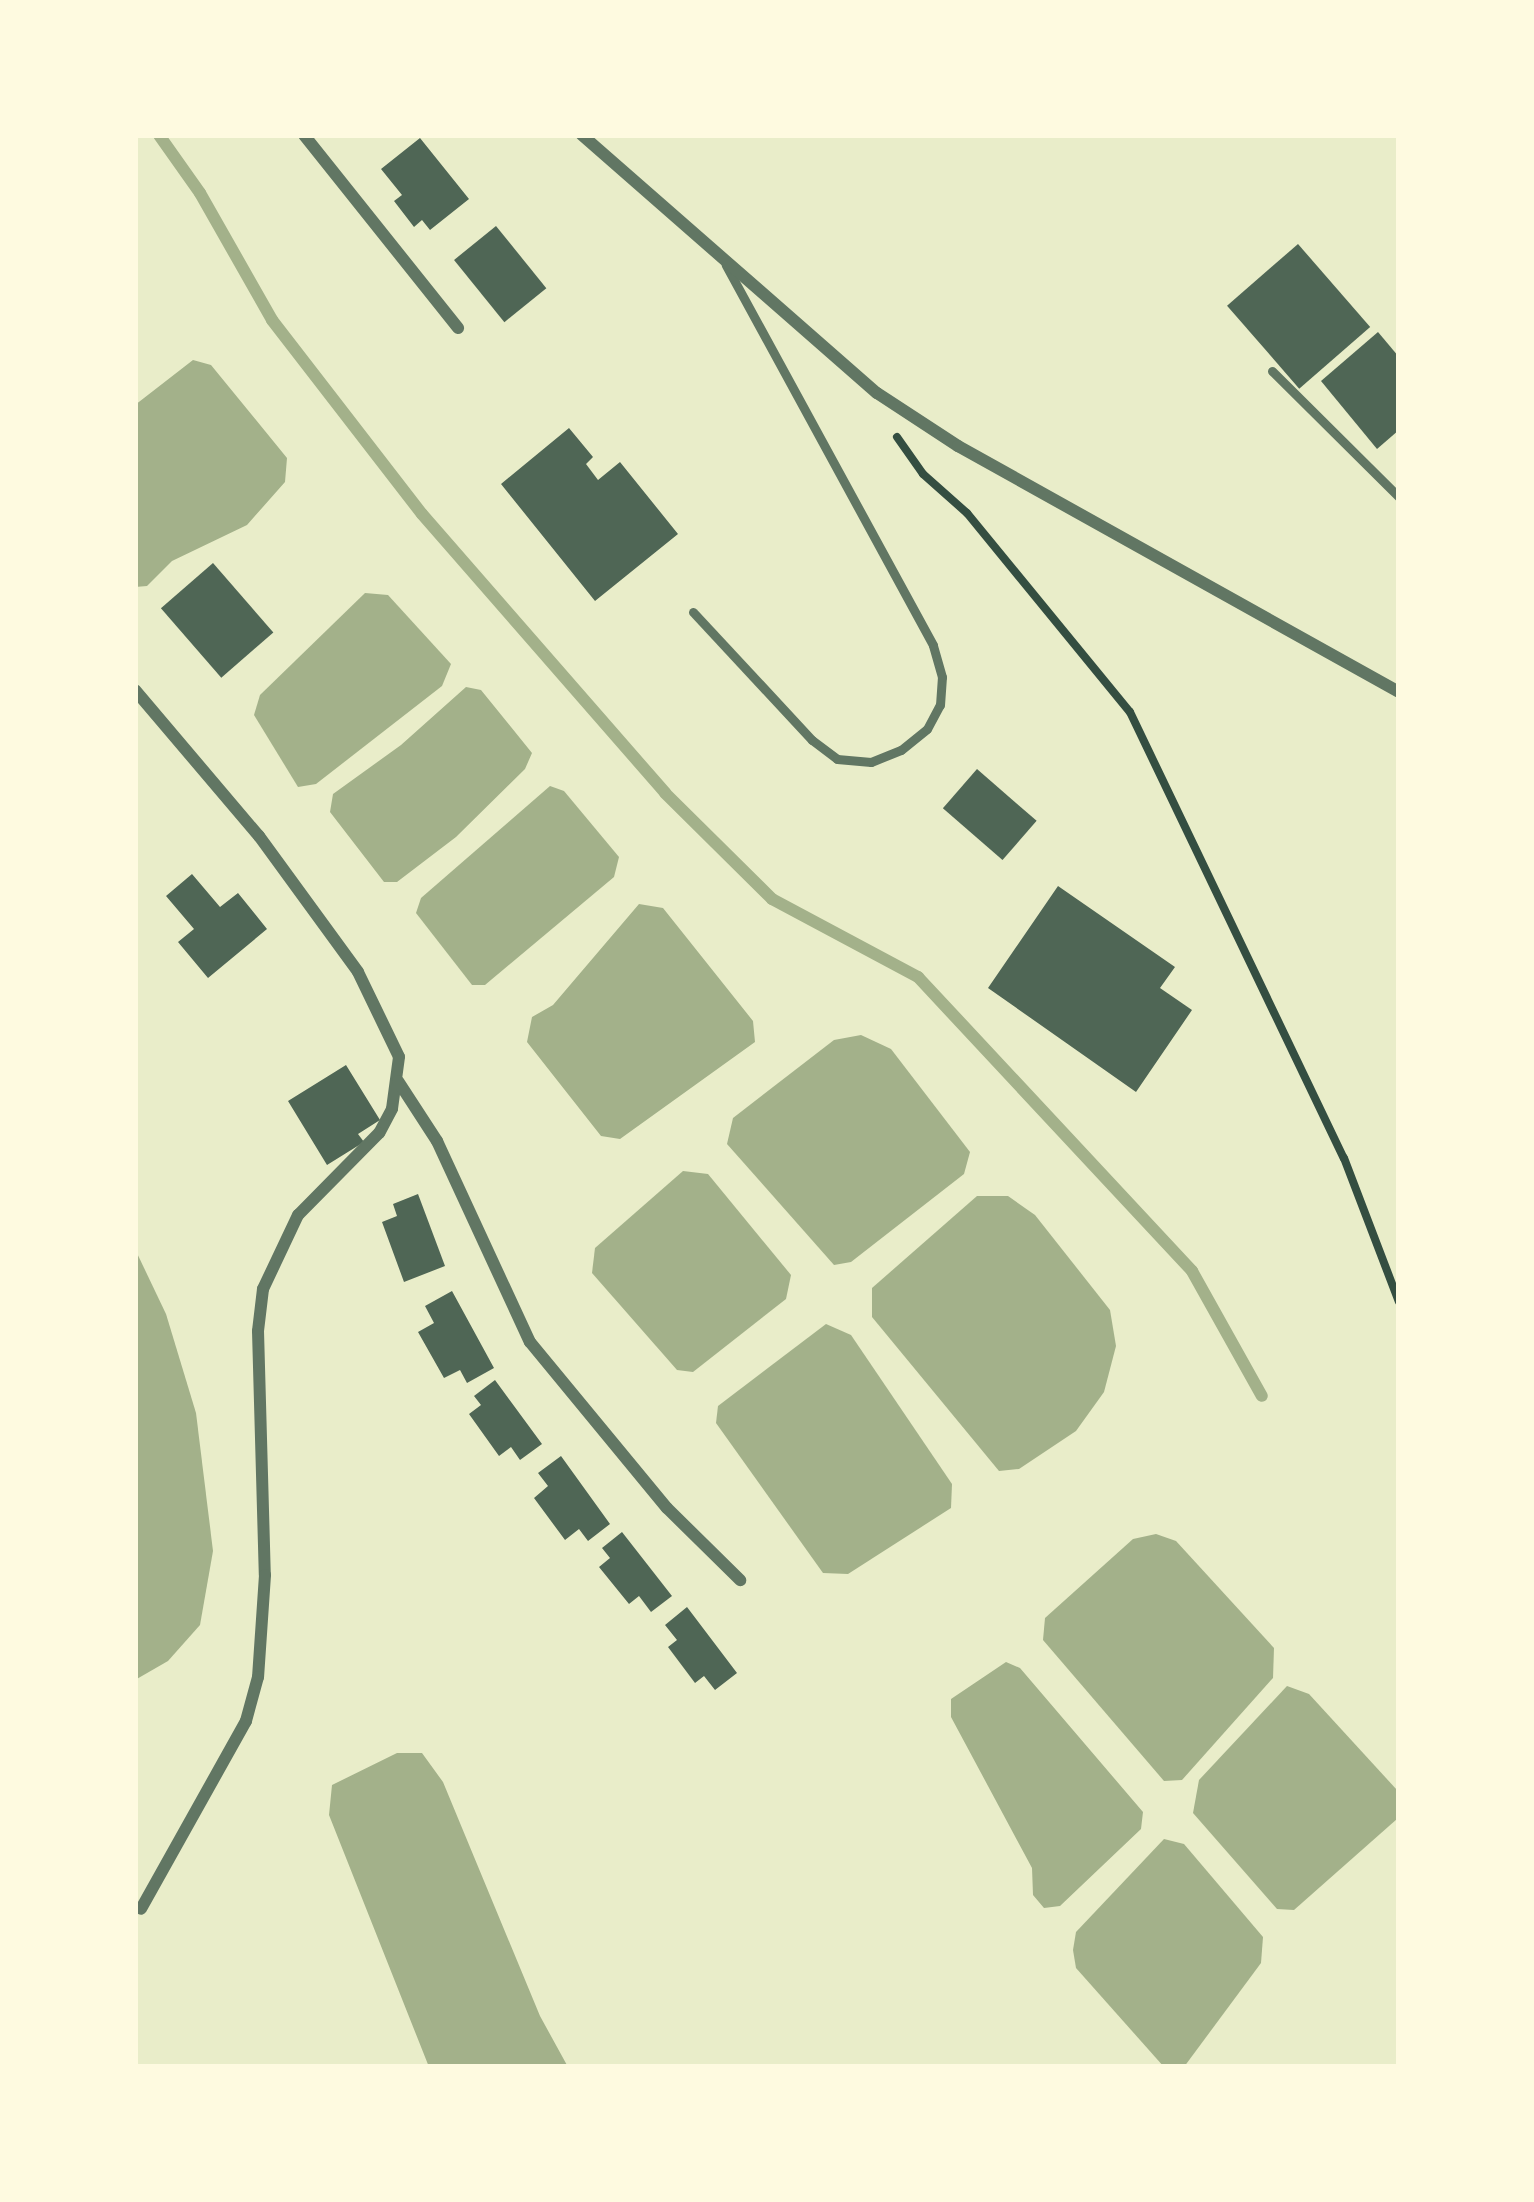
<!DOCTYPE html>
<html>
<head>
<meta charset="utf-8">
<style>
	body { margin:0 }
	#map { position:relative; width:1534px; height:2202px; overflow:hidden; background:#e9edc9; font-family:Arial,sans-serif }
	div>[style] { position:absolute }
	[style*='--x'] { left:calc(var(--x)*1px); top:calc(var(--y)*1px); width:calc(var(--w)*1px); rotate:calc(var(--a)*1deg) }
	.water>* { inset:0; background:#a3b18a }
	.stream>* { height:12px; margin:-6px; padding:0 6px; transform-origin:6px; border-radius:6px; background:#a3b18a }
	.building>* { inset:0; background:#4f6655; transform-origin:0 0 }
	.path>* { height:8px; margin:-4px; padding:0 4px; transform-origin:4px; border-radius:4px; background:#344e41 }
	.service>* { height:9px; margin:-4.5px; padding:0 4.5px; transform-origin:4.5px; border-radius:4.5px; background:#617663 }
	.minor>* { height:12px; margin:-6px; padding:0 6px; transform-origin:6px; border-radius:6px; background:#617663 }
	span { translate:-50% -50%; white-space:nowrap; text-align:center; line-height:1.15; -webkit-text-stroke:12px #fefae0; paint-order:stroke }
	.frame { position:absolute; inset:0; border:138px solid #fefae0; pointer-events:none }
</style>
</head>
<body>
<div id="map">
	<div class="water">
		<div style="clip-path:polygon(193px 360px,211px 365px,287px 458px,285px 482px,247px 525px,172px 561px,147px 586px,135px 587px,135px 405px)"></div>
		<div style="clip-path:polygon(365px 593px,388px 595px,451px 664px,442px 686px,316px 784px,298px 787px,254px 715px,260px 695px)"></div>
		<div style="clip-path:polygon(466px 687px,481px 690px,532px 753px,525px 769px,456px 837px,397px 882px,384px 882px,330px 812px,333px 794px,401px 745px)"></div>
		<div style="clip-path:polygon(550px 786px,564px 791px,619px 857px,614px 877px,485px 985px,472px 985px,416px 913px,421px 898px)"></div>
		<div style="clip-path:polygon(639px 904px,663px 908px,753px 1021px,755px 1042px,620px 1139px,601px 1136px,527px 1042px,532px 1017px,553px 1005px)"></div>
		<div style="clip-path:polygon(861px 1035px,891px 1049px,970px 1152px,964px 1174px,851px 1262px,834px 1265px,727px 1144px,733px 1118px,834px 1040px)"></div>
		<div style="clip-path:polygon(683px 1171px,708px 1174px,791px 1275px,786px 1299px,693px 1372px,677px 1370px,592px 1273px,595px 1248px)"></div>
		<div style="clip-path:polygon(977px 1196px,1008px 1196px,1035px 1215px,1110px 1310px,1116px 1346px,1104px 1392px,1076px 1431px,1019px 1469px,999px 1471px,872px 1317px,872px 1288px)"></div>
		<div style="clip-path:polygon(135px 1249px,166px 1314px,196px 1413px,213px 1551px,200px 1625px,168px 1661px,135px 1680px)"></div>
		<div style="clip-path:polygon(826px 1324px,851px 1335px,952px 1484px,951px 1508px,848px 1574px,823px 1573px,716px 1423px,718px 1406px)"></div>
		<div style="clip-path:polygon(1156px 1534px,1176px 1541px,1274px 1648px,1273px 1678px,1182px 1780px,1164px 1781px,1043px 1640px,1045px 1618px,1133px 1539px)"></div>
		<div style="clip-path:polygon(1006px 1662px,1020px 1668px,1143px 1812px,1141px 1829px,1060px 1906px,1044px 1908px,1033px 1895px,1032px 1868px,951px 1717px,951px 1699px)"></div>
		<div style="clip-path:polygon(1287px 1686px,1309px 1694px,1397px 1790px,1397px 1819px,1294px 1910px,1277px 1909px,1193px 1813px,1199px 1780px)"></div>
		<div style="clip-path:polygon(397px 1753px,422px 1753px,443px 1782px,540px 2016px,568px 2067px,429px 2067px,329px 1815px,332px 1785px)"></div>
		<div style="clip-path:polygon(1164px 1839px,1184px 1844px,1263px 1937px,1261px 1963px,1184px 2067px,1164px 2067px,1076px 1968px,1073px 1950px,1076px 1932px)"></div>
	</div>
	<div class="stream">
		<div style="--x:159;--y:135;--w:71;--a:54.7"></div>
		<div style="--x:200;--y:193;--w:146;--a:60.4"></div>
		<div style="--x:272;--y:320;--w:245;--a:52.3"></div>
		<div style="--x:422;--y:514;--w:370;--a:48.9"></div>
		<div style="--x:665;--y:793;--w:151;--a:44.7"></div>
		<div style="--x:772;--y:899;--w:166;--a:28.1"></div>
		<div style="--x:918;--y:977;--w:402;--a:47"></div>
		<div style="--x:1192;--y:1271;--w:143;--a:60.8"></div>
	</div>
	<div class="building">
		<div style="clip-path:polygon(420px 138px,469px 199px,430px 230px,422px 220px,414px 227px,394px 201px,402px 195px,381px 169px)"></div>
		<div style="left:496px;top:226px;width:80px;height:54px;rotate:51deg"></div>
		<div style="left:1298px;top:244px;width:110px;height:94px;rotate:49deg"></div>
		<div style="clip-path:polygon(1378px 332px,1399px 357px,1399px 430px,1377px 449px,1321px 381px)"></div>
		<div style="clip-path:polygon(569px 428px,593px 457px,586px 464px,598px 480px,620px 462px,678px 534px,595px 601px,501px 484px)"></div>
		<div style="left:213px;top:563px;width:92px;height:69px;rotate:49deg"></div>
		<div style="left:977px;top:769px;width:79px;height:52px;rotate:41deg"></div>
		<div style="clip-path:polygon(192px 874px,220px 907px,238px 893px,267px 929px,208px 978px,178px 942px,194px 929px,166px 896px)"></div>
		<div style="clip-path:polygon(1058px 886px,1175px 967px,1160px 988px,1192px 1010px,1136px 1092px,988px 988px)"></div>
		<div style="clip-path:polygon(346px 1065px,380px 1120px,358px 1134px,364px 1142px,327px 1165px,288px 1101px)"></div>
		<div style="clip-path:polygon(418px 1194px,445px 1266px,404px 1282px,382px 1222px,397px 1216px,393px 1204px)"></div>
		<div style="clip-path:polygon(452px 1291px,494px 1368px,467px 1383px,460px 1370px,444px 1378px,418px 1332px,434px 1323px,425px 1306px)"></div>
		<div style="clip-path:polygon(495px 1380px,542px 1444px,520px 1460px,511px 1447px,499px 1456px,469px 1414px,481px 1405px,474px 1396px)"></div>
		<div style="clip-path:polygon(561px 1456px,610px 1524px,588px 1541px,579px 1529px,565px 1540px,534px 1498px,548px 1486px,538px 1473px)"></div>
		<div style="clip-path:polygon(622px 1532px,672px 1596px,651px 1612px,639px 1596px,629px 1604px,599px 1567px,610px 1558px,602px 1548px)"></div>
		<div style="clip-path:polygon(687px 1607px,737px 1673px,715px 1690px,704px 1676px,695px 1683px,668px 1647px,677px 1640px,665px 1625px)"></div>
	</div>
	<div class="path">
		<div style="--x:897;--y:437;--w:45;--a:54.9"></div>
		<div style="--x:923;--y:474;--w:59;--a:41.6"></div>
		<div style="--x:967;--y:513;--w:257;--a:50.7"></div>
		<div style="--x:1130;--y:712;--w:495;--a:64.4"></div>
		<div style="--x:1344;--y:1158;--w:154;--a:69.1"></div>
	</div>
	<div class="service">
		<div style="--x:1272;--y:371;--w:179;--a:44.8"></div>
		<div style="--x:693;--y:612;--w:175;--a:47.1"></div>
		<div style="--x:812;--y:740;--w:31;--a:37"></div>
		<div style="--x:837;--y:759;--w:34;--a:5"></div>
		<div style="--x:871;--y:762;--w:32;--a:-22"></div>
		<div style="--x:901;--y:750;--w:33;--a:-39"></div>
		<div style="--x:927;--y:729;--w:27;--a:-62"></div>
		<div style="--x:940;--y:705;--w:28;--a:-86"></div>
		<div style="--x:942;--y:677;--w:33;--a:-106"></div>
		<div style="--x:933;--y:645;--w:433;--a:-118.6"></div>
	</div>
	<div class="minor">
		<div style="--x:304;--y:135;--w:247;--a:51.4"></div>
		<div style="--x:582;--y:135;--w:392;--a:41.2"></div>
		<div style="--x:877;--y:393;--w:97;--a:33.2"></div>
		<div style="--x:958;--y:446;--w:505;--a:29.15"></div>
		<div style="--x:135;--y:690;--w:192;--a:49.7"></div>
		<div style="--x:259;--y:836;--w:168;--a:53.9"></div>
		<div style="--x:358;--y:972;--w:94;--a:64.2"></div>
		<div style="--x:399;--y:1057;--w:52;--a:97.7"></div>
		<div style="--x:392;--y:1109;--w:27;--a:118"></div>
		<div style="--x:379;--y:1133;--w:115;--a:134.6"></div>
		<div style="--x:298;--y:1215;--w:82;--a:115.3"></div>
		<div style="--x:263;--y:1289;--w:42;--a:96.8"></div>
		<div style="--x:258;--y:1331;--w:244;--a:88.4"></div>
		<div style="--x:265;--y:1575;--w:102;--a:93.9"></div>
		<div style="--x:258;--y:1677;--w:46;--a:105.3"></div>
		<div style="--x:246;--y:1721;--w:215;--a:119.2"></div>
		<div style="--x:398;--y:1081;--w:72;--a:57"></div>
		<div style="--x:437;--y:1141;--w:221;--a:65.2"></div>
		<div style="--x:530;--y:1342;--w:215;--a:50.5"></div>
		<div style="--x:667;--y:1508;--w:103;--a:44.6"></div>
	</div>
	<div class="frame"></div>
</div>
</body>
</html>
